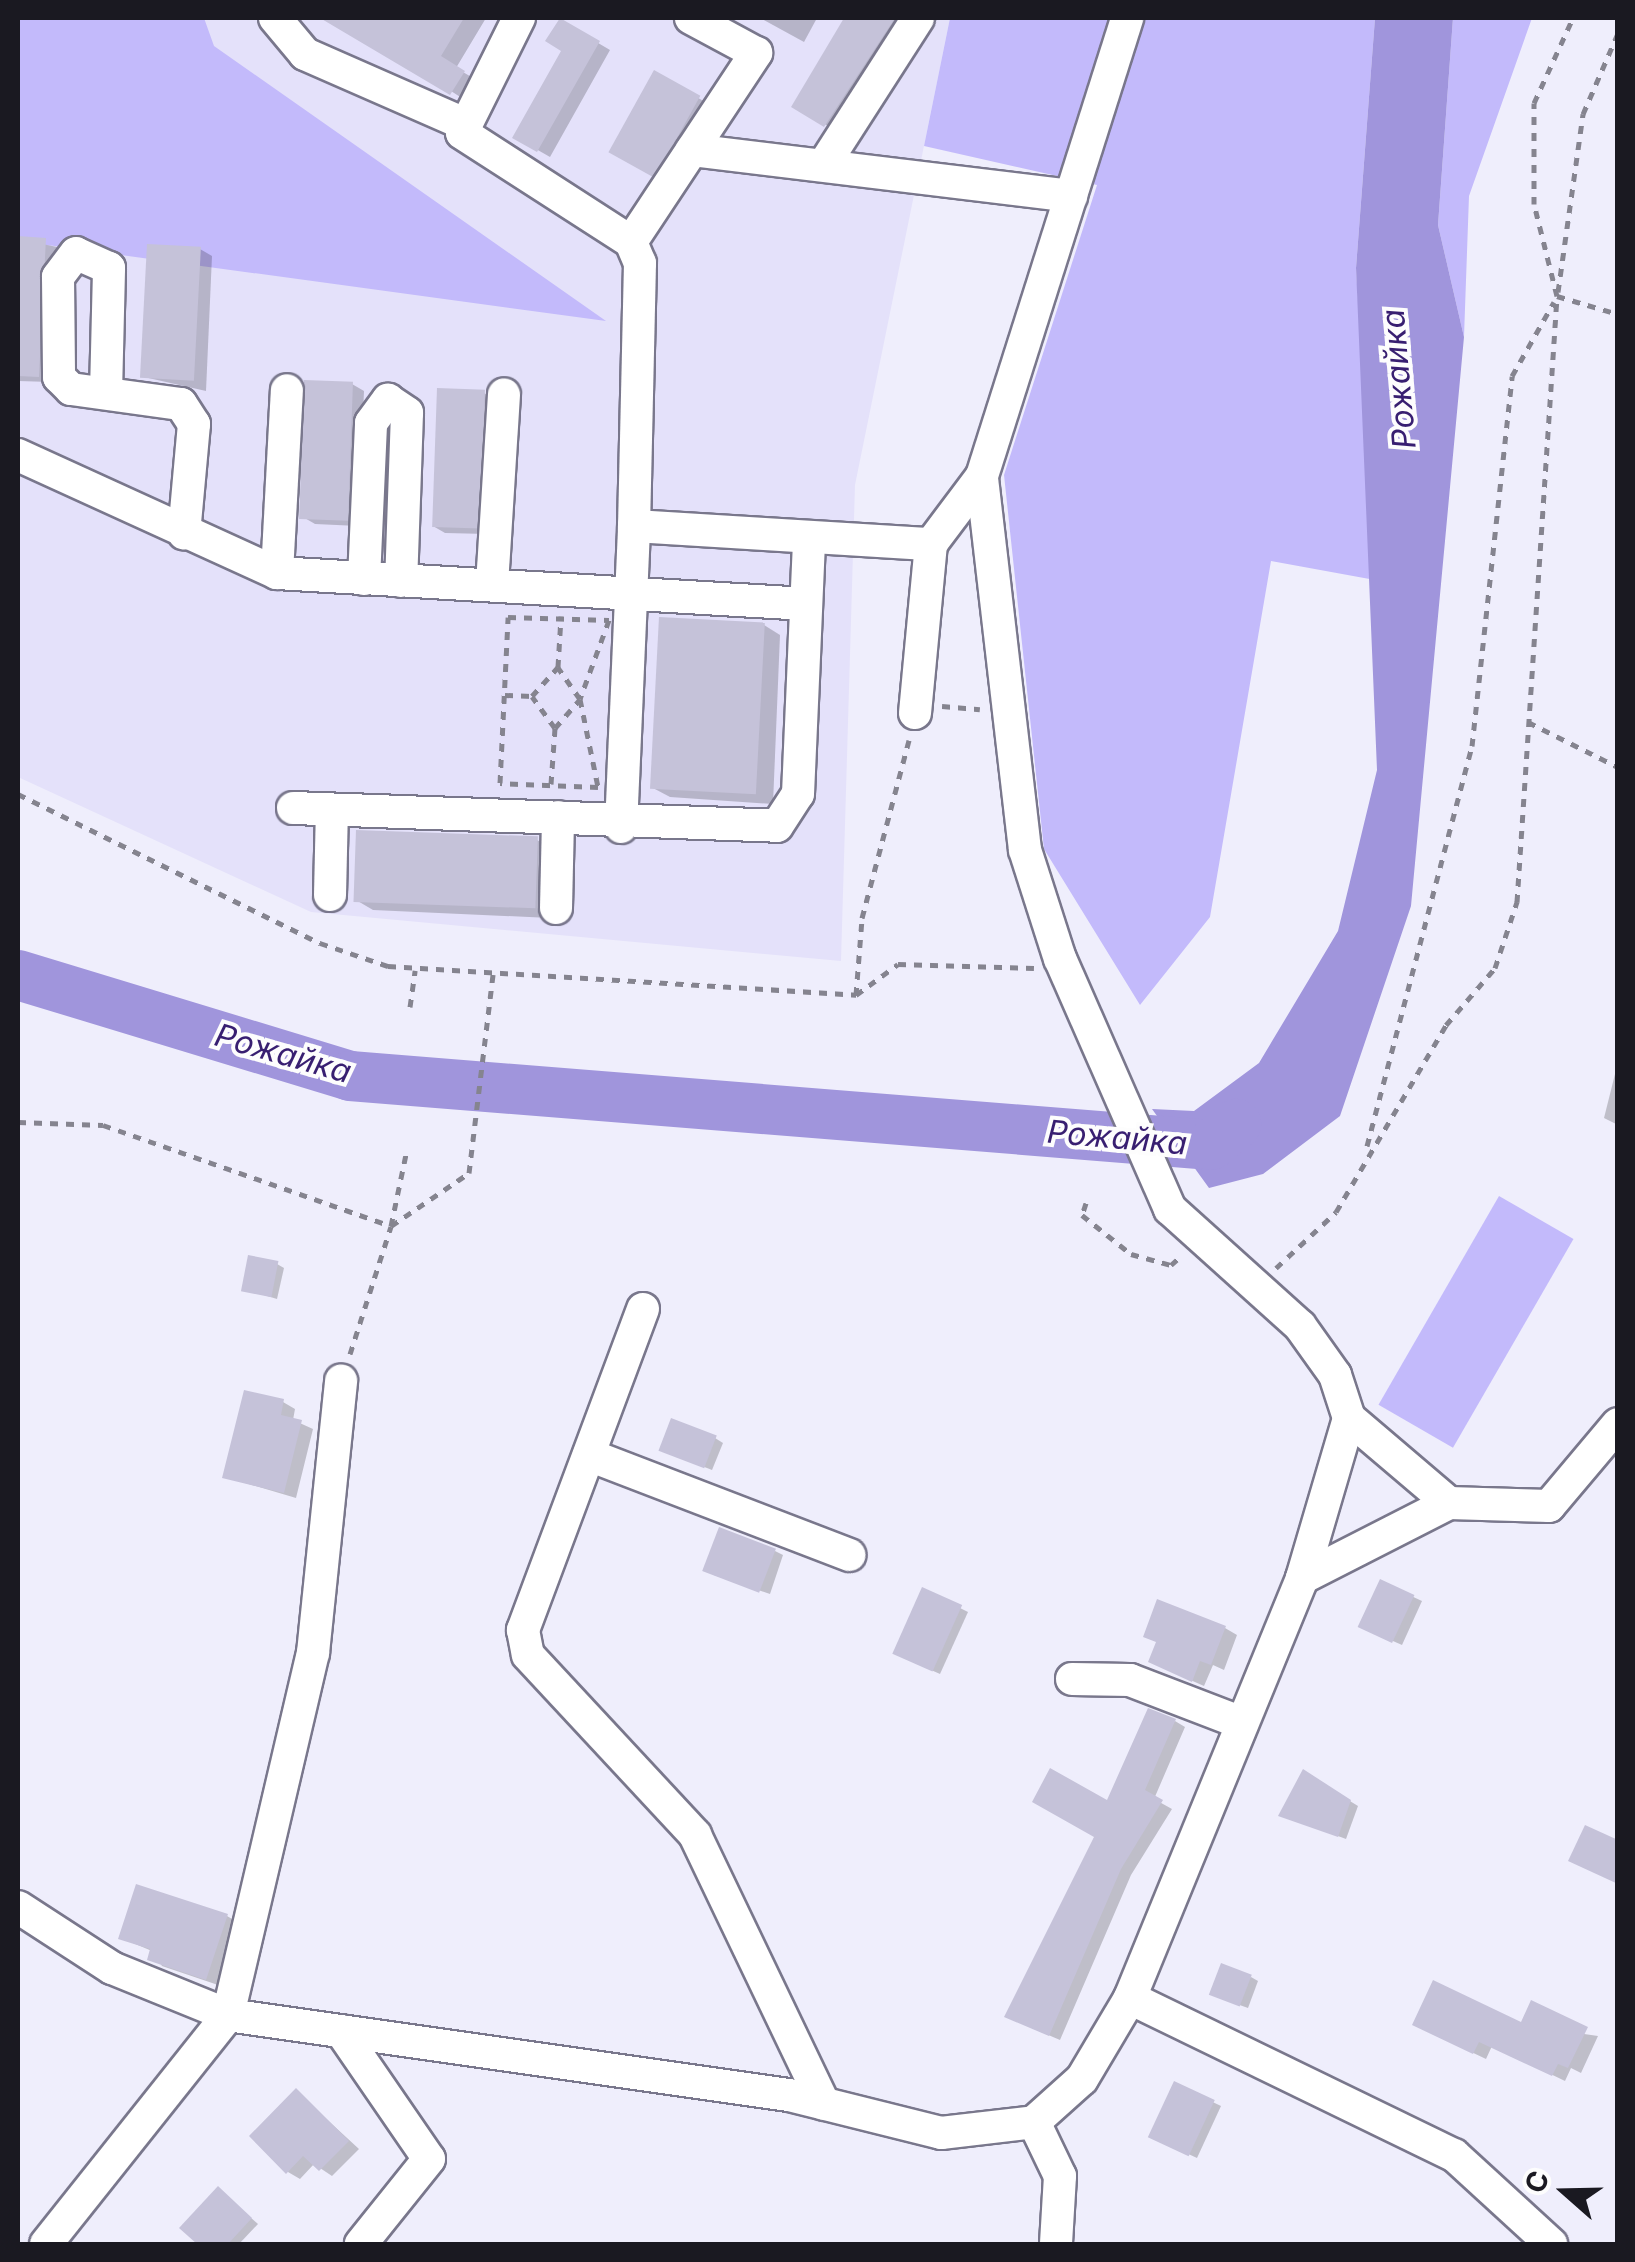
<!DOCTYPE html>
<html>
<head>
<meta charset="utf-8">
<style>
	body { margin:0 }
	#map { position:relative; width:1635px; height:2262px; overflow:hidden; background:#efeefc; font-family:Inter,sans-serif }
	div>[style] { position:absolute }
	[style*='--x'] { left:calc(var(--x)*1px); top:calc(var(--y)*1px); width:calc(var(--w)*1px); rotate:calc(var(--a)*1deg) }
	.built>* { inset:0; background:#e4e1fa }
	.green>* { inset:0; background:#c3bafb; transform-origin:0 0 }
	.water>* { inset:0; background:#a095dc }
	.shadow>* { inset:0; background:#0003; transform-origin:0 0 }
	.river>* { height:50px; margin:-25px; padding:0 25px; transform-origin:25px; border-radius:25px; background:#a095dc }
	.building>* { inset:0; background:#c5c2d9; transform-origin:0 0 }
	.path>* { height:5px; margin-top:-2.5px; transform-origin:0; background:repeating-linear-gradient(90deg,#85848f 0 8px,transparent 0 16px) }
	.roads { filter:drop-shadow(2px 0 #79778c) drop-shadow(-2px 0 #79778c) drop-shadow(0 2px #79778c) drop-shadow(0 -2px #79778c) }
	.minor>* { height:32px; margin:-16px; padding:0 16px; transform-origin:16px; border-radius:16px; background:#fff }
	span { translate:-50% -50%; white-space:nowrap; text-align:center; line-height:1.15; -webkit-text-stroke:8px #fdfdfd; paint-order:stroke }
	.water-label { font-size:32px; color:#381f71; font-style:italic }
	.frame { position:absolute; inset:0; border:20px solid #1a1921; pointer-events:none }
	.north { position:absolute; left:1515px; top:2142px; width:100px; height:100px; -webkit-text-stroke:8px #fdfdfd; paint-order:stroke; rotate:290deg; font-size:28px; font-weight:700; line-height:40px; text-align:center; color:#1a1921 }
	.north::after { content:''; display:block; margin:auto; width:35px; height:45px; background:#1a1921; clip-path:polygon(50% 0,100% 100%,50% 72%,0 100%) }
</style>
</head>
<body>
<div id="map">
	<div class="built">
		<div style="clip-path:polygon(18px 18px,950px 18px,855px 485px,841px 961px,311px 912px,18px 777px)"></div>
	</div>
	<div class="green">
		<div style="clip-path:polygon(18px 18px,204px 18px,214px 46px,606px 321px,18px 241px)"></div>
		<div style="clip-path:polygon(950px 18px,1375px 18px,1356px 268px,1375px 580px,1271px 561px,1210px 917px,1140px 1005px,1044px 849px,1004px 475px,1097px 185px,924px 146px)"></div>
		<div style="clip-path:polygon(1453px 18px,1532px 18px,1469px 196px,1464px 337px,1438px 225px)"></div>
		<div style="left:1499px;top:1196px;width:86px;height:241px;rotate:30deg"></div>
	</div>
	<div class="water">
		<div style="clip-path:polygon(1375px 18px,1453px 18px,1438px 225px,1464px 337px,1411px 906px,1340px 1116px,1263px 1174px,1209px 1188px,1152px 1109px,1194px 1111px,1259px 1063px,1338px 931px,1377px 770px,1356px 268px)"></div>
	</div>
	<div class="shadow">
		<div style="clip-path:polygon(338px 18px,486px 18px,456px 68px,480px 82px,468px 102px)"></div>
		<div style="clip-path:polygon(760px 18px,817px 18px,804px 42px)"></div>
		<div style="clip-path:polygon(847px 18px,901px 18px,838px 132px,794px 106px)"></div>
		<div style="clip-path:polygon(559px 20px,610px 50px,550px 157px,515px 137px,564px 50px)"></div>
		<div style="left:655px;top:73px;width:64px;height:89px;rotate:30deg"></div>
		<div style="clip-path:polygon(18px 239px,57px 247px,51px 382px,18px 381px)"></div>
		<div style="clip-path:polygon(200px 249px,212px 256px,206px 391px,144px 377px)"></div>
		<div style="clip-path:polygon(352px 384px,364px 391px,358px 526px,315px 524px,303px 517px)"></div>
		<div style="clip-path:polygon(484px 393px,496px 400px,487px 534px,445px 533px,433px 526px)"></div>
		<div style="clip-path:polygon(764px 625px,780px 635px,773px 804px,670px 797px,653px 788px)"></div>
		<div style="clip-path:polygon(537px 840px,553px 849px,550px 918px,373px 910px,356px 900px)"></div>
		<div style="clip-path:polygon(1618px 1062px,1618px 1125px,1604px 1118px)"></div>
		<div style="clip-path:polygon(277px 1264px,284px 1268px,277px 1299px,244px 1289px)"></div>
		<div style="clip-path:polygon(283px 1402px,295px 1409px,293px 1420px,313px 1429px,296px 1498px,225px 1477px)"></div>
		<div style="clip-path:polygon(715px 1438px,723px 1443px,712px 1470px,669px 1453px)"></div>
		<div style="clip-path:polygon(775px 1551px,783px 1555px,770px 1594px,714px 1575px)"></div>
		<div style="clip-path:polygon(1381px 1582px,1422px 1601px,1402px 1645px,1368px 1630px)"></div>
		<div style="clip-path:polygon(924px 1590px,968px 1612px,940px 1674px,902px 1657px)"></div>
		<div style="clip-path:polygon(1225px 1628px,1237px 1635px,1224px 1670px,1213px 1665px,1204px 1686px,1163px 1668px)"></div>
		<div style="clip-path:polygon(1175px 1721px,1185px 1727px,1154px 1799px,1172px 1809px,1131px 1875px,1060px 2040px,1018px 2022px,1108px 1804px)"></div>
		<div style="clip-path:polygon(1303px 1772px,1358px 1806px,1346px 1839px,1281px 1815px)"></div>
		<div style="clip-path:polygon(227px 1916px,239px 1923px,218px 1985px,162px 1966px,152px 1951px,121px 1938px)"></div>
		<div style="clip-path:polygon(1251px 1977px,1258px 1981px,1248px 2008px,1220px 1998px)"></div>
		<div style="clip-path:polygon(1522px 2025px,1598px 2036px,1581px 2073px,1571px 2068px,1565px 2081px,1492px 2046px,1486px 2059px,1427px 2031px)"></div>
		<div style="clip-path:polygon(1175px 2084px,1221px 2106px,1197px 2158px,1158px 2140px)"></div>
		<div style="clip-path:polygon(296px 2091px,359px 2149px,332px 2176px,314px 2164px,300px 2179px,288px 2172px)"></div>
		<div style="clip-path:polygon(218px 2189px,258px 2224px,239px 2244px,201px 2244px,183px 2227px)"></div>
	</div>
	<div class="river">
		<div style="--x:18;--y:975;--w:347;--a:16.9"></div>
		<div style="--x:350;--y:1076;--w:864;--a:4.58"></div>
		<div style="--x:1211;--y:1145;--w:33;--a:-40"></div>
	</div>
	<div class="building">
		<div style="clip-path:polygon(320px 18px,464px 18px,441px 56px,465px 71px,450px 95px)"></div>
		<div style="clip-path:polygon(560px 18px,600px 41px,537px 152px,512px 138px,561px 51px,545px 41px)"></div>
		<div style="clip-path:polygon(844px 18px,895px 18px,824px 127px,791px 107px)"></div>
		<div style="left:654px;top:70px;width:53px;height:94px;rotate:29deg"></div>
		<div style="clip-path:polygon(18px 236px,46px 238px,39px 377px,18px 376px)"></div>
		<div style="left:147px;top:244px;width:54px;height:134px;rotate:3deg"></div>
		<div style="left:304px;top:380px;width:49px;height:139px;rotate:2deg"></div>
		<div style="left:437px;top:388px;width:48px;height:139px;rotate:2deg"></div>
		<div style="left:659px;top:617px;width:106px;height:172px;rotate:3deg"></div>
		<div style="left:356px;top:830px;width:182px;height:72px;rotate:2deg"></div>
		<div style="left:248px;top:1255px;width:31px;height:37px;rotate:11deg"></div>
		<div style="clip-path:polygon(244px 1390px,284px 1399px,281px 1415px,302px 1420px,284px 1493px,222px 1478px)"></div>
		<div style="left:671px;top:1418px;width:49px;height:35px;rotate:21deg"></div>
		<div style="left:719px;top:1527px;width:61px;height:47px;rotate:21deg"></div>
		<div style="left:1380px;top:1579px;width:38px;height:53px;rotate:25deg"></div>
		<div style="left:922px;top:1587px;width:44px;height:73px;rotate:24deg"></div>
		<div style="clip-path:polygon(1157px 1599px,1226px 1626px,1211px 1665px,1200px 1661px,1192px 1682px,1148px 1662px,1156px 1642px,1143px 1637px)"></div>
		<div style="clip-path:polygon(1148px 1708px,1176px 1719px,1145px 1790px,1163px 1800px,1121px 1869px,1049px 2036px,1004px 2017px,1094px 1837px,1032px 1802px,1050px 1768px,1107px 1800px)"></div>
		<div style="clip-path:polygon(1303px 1769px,1351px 1800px,1338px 1837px,1278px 1816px)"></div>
		<div style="clip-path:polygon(1585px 1825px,1618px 1840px,1618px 1884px,1568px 1861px)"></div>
		<div style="clip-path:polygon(136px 1884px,228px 1914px,206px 1980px,147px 1960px,150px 1949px,118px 1939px)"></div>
		<div style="left:1221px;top:1963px;width:33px;height:34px;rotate:21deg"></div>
		<div style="clip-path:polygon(1433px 1980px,1521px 2022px,1531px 2000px,1588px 2027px,1568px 2068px,1558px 2064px,1552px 2076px,1479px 2042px,1473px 2054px,1412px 2025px)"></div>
		<div style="left:1174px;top:2081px;width:45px;height:62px;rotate:25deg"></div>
		<div style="clip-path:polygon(296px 2088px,349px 2141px,319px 2171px,303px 2156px,286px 2174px,249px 2136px)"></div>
		<div style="clip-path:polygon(218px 2186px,252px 2218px,228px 2244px,197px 2244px,179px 2228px)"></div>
	</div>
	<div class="path">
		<div style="--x:1558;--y:292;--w:180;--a:-82"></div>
		<div style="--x:1583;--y:114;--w:88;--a:-66.6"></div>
		<div style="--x:1557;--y:296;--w:64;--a:16.4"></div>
		<div style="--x:508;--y:617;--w:101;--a:1.7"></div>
		<div style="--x:609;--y:620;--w:84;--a:110.2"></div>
		<div style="--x:580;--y:699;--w:90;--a:78.4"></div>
		<div style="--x:598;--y:787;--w:98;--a:-177.7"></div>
		<div style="--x:500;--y:783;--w:166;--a:-87.2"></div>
		<div style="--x:505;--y:695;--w:27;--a:2"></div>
		<div style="--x:942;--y:706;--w:38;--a:5"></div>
		<div style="--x:1528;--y:722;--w:101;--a:26.6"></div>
		<div style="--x:555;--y:728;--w:39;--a:-126"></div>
		<div style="--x:532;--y:696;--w:39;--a:-48"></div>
		<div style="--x:551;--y:784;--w:56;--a:-85.9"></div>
		<div style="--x:555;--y:728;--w:38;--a:-49"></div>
		<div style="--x:580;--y:699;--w:39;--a:-125"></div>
		<div style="--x:558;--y:667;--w:51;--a:-86.6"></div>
		<div style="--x:18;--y:794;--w:337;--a:26.3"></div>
		<div style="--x:320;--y:943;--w:72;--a:18.7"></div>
		<div style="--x:388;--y:966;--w:469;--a:3.5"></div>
		<div style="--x:856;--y:995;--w:52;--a:-36.4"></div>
		<div style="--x:898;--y:964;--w:136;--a:1.7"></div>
		<div style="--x:856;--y:995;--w:77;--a:-85.5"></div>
		<div style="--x:862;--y:918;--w:184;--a:-75.2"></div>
		<div style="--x:410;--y:1007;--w:37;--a:-82"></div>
		<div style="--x:18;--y:1122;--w:85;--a:2"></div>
		<div style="--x:103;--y:1125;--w:305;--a:19.3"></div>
		<div style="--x:391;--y:1226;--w:74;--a:-78.2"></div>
		<div style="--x:1367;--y:1146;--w:414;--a:-75.3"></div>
		<div style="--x:1472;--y:746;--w:372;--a:-83.8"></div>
		<div style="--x:1512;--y:376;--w:85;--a:-60.4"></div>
		<div style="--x:1086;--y:1203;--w:13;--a:108"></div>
		<div style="--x:1082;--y:1215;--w:63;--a:38.5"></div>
		<div style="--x:1131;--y:1254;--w:41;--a:15.4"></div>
		<div style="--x:1171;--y:1265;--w:13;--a:-42"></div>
		<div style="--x:1276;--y:1268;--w:82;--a:-43"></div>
		<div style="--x:1336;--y:1212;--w:217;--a:-59.5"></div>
		<div style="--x:1446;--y:1025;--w:75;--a:-49.3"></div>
		<div style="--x:1495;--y:968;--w:70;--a:-71.6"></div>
		<div style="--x:1517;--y:902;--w:607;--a:-86.22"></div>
		<div style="--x:1557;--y:296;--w:95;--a:-104"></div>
		<div style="--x:1534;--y:204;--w:101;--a:-90"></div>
		<div style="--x:1534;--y:103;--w:94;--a:-65.4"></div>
		<div style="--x:350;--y:1354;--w:134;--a:-72.2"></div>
		<div style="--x:391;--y:1226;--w:94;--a:-34.2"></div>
		<div style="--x:469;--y:1173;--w:200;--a:-83.1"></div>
	</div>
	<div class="roads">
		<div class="minor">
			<div style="--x:275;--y:18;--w:47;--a:50.2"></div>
			<div style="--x:305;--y:54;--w:169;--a:23.7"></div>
			<div style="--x:519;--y:18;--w:128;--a:116.4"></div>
			<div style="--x:462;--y:133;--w:201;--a:32.8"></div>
			<div style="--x:631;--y:242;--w:23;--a:67"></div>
			<div style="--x:640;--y:263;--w:263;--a:91.3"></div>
			<div style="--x:634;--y:526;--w:298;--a:3.5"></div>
			<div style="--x:692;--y:150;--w:382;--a:6.9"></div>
			<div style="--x:825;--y:163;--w:172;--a:-57.3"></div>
			<div style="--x:631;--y:242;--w:227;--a:-56.5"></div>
			<div style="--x:756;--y:53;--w:74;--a:-151.7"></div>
			<div style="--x:106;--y:393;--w:125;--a:-88.6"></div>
			<div style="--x:109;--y:268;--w:36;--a:-156"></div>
			<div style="--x:76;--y:253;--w:30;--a:127"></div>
			<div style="--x:58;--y:277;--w:100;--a:89.4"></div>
			<div style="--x:59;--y:377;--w:17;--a:45"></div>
			<div style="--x:71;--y:389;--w:111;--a:7.8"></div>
			<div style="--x:181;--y:404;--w:24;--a:57"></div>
			<div style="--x:194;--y:424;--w:110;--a:95.2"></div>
			<div style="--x:18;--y:455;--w:285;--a:24.5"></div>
			<div style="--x:277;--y:573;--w:530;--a:3.35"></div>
			<div style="--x:277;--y:573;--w:183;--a:-86.9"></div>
			<div style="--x:364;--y:579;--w:156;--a:-87.4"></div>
			<div style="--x:371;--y:423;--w:29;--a:-54"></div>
			<div style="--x:388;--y:400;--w:23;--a:34"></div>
			<div style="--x:407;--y:413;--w:168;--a:92"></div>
			<div style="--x:492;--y:585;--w:191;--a:-86.4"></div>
			<div style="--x:915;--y:713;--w:170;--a:-84.6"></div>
			<div style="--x:931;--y:544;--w:85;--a:-53.1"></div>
			<div style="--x:982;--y:476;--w:480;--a:-72.4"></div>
			<div style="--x:293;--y:808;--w:484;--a:2.1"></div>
			<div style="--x:777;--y:826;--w:38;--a:-57"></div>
			<div style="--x:798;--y:794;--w:256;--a:-87.5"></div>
			<div style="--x:621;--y:827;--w:301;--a:-87.5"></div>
			<div style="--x:330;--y:895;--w:85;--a:-88.7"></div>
			<div style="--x:556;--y:908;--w:91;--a:-88.7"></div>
			<div style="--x:643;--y:1309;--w:343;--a:110.5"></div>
			<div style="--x:523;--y:1630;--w:25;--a:79"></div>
			<div style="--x:528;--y:1655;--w:246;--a:47.1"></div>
			<div style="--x:695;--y:1835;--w:298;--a:64.4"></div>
			<div style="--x:1349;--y:1418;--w:131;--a:40.4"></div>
			<div style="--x:1449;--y:1503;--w:100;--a:1.7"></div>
			<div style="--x:1549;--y:1506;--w:107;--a:-49.9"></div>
			<div style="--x:589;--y:1455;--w:279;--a:21"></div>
			<div style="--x:1302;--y:1578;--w:165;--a:-27"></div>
			<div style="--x:1072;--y:1679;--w:58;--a:1"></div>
			<div style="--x:1130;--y:1680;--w:120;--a:21"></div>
			<div style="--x:18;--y:1907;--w:112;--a:33"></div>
			<div style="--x:112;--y:1968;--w:125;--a:22.1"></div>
			<div style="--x:228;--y:2015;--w:567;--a:8.12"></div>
			<div style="--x:789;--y:2095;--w:157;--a:14"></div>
			<div style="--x:941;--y:2133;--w:94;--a:-6.7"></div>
			<div style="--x:1034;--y:2122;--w:64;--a:-41.9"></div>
			<div style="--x:1082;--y:2079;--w:94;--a:-59.3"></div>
			<div style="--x:1130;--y:1998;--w:454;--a:-67.7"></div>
			<div style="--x:1302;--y:1578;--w:167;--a:-73.6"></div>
			<div style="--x:1349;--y:1418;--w:45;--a:-108"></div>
			<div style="--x:1335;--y:1375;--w:60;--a:-125.5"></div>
			<div style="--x:1300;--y:1326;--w:175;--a:-138"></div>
			<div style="--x:1170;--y:1209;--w:273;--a:-113.7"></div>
			<div style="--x:1060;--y:959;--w:114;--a:-107.8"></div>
			<div style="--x:1025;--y:850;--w:376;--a:-96.6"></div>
			<div style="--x:1130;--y:1998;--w:360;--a:25.9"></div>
			<div style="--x:1454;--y:2155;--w:132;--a:42.5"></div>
			<div style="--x:341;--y:2031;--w:155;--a:55.5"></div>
			<div style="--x:429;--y:2159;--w:109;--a:128.7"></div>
			<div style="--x:1034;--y:2122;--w:60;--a:64.3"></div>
			<div style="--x:1060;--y:2176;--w:68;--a:93.4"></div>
			<div style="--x:46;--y:2244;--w:293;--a:-51.5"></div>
			<div style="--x:228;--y:2015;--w:372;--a:-76.8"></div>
			<div style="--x:313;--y:1653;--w:274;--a:-84.1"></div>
		</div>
	</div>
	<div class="water-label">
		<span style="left:1399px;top:379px;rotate:-95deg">Рожайка</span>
		<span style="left:283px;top:1054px;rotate:16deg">Рожайка</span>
		<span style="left:1117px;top:1138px;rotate:5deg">Рожайка</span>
	</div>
	<div class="frame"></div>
	<div class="north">С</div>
</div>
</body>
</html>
